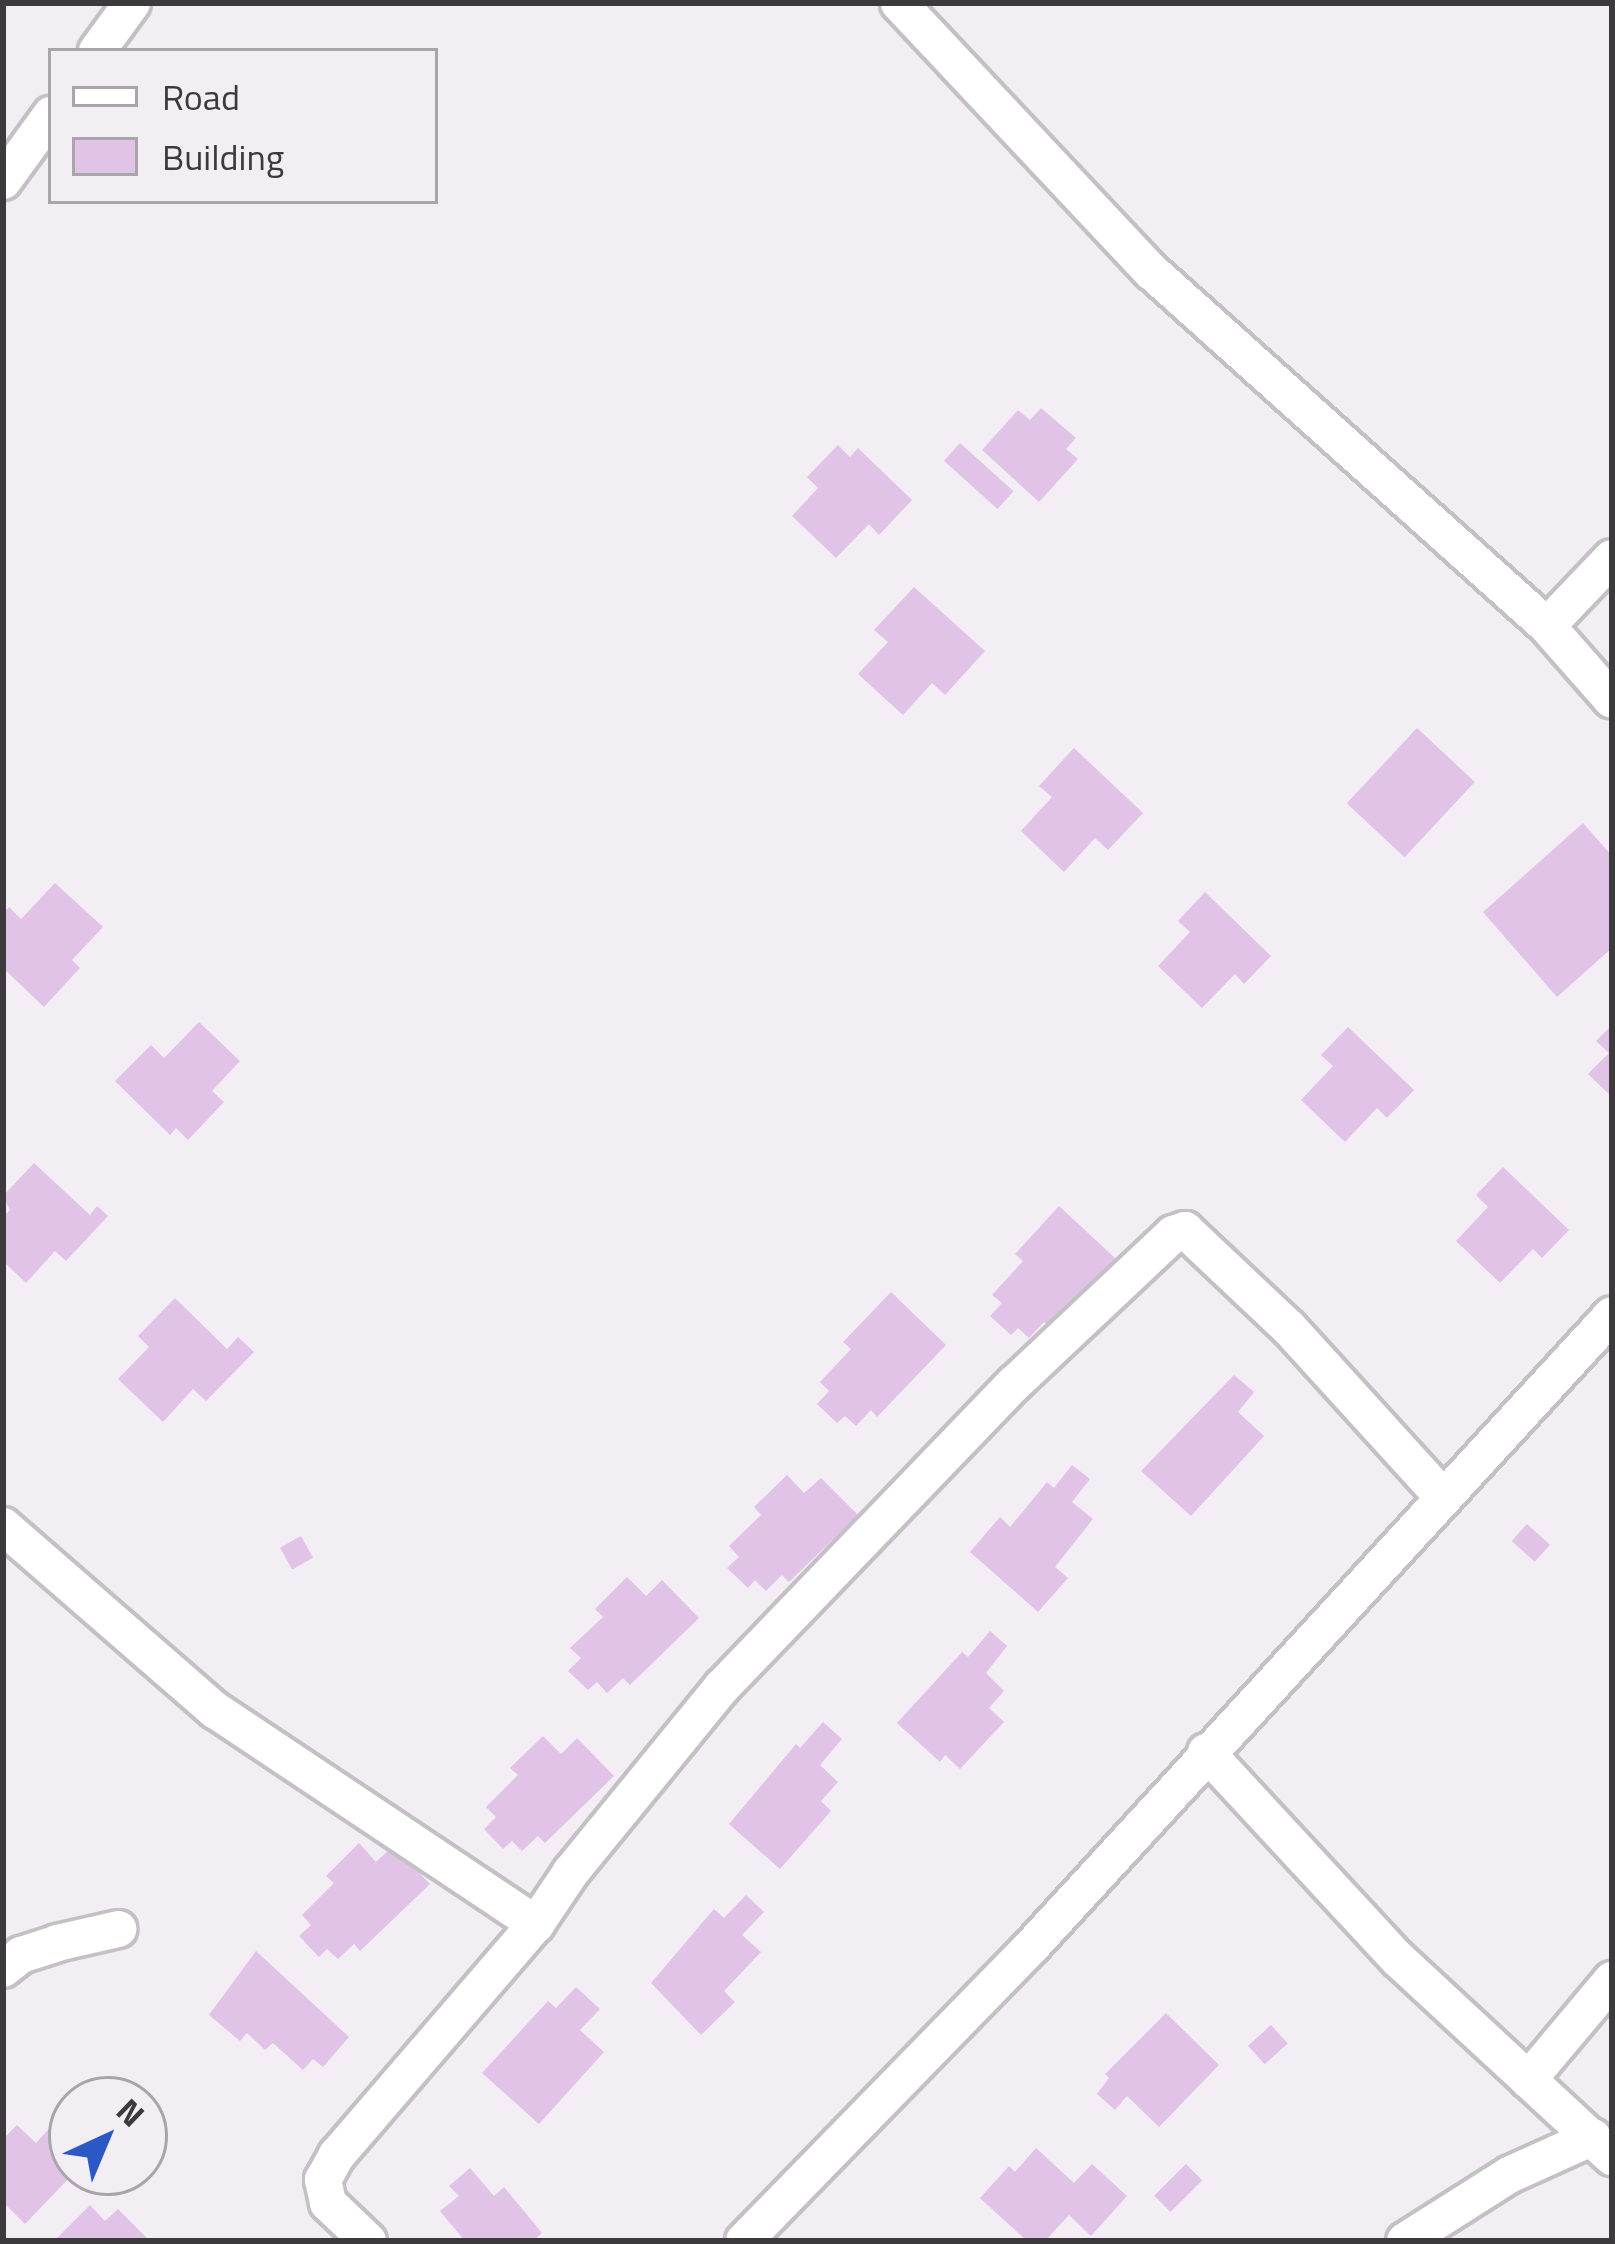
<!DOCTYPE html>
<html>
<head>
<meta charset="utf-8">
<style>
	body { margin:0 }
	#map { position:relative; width:1615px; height:2244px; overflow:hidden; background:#f2eef3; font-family:"Titillium Web",sans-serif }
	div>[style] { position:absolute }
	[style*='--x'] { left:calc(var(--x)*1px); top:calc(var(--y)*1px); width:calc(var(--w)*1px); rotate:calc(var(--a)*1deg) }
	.building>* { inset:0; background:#e1c3e8; transform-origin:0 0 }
	.roads { filter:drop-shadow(3px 0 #c4c0c5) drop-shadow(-3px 0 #c4c0c5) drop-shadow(0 3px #c4c0c5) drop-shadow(0 -3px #c4c0c5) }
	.street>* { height:36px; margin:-18px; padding:0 18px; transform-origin:18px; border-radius:18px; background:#fff }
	span { translate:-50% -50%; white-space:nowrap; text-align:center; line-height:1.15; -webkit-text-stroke:12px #f2eef3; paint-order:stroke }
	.frame { position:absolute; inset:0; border:6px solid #3c3a3c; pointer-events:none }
	.legend { position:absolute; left:48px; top:48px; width:390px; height:156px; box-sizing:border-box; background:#f2eef3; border:3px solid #a9a6aa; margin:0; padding:15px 21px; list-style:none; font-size:36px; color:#3c3a3c }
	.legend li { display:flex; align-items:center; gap:24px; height:60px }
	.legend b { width:60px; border:3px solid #a9a6aa }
	.north { position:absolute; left:48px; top:2076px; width:120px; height:120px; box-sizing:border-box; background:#f2eef3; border:3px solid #a9a6aa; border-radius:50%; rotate:44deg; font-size:33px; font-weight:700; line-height:48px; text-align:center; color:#3c3a3c }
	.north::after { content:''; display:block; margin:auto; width:42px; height:54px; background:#2a58c6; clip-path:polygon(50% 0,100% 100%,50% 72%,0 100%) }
</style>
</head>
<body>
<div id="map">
	<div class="building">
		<div style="clip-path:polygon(1041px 408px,1076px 438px,1066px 449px,1078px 459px,1039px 502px,982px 450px,1018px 410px,1030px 420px)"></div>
		<div style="left:960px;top:443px;width:72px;height:24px;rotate:42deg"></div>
		<div style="clip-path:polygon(838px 445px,850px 457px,858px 448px,912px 500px,879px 535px,869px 524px,836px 558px,792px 516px,818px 488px,807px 477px)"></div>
		<div style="clip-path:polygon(914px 587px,985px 651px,945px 695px,932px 683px,903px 715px,858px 674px,888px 642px,874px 630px)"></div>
		<div style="left:1417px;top:728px;width:79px;height:103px;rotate:43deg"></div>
		<div style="clip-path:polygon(1074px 748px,1143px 813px,1108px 850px,1095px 838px,1064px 872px,1021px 831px,1052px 797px,1039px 786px)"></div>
		<div style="clip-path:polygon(1583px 823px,1612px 856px,1612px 948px,1557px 997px,1483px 912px)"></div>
		<div style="clip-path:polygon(55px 883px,103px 927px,72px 960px,80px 968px,44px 1007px,3px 968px,3px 914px,9px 907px,21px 919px)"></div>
		<div style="clip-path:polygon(1205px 892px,1271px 956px,1244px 984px,1235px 974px,1202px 1008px,1158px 966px,1190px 932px,1178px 921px)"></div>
		<div style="clip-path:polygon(199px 1022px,240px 1061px,212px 1091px,224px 1102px,188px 1140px,176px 1128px,170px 1135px,115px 1081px,151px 1045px,164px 1058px)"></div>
		<div style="clip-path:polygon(1612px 1025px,1612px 1097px,1588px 1074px,1609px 1053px,1596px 1041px)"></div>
		<div style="clip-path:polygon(1348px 1027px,1414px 1090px,1387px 1118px,1377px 1108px,1345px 1142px,1301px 1100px,1333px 1066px,1321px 1055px)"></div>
		<div style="clip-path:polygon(34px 1163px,90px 1215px,97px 1206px,108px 1216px,66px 1261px,55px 1251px,26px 1283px,3px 1261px,3px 1217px,10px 1210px,3px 1196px)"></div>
		<div style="clip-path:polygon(1503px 1167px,1569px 1230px,1542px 1258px,1533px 1249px,1500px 1283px,1456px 1241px,1488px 1207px,1476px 1195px)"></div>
		<div style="clip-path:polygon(1059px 1206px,1115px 1258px,1051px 1329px,1044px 1322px,1029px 1338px,1018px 1328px,1011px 1335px,990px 1316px,1002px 1303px,992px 1295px,1023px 1261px,1015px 1254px)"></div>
		<div style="clip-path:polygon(891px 1292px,946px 1345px,877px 1417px,871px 1410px,856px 1426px,845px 1416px,837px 1423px,817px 1404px,829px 1391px,820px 1382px,851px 1349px,843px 1342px)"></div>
		<div style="clip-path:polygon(175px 1298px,227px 1349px,238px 1337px,254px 1352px,206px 1401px,193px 1389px,163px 1422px,118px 1379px,149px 1347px,138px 1336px)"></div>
		<div style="clip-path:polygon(1234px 1375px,1254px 1392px,1238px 1412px,1264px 1436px,1191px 1516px,1141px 1471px)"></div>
		<div style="clip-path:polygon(1072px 1465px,1090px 1479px,1072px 1502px,1093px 1519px,1055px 1567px,1068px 1578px,1038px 1612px,970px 1552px,1000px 1517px,1010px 1527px,1047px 1482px,1054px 1488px)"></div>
		<div style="clip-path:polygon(787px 1475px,804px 1493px,821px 1478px,858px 1515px,789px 1582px,782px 1575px,766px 1591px,755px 1580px,748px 1588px,727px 1568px,739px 1557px,729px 1546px,761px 1515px,754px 1507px)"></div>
		<div style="left:1527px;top:1524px;width:31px;height:23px;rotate:42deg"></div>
		<div style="left:301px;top:1536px;width:25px;height:24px;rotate:61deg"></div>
		<div style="clip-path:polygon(627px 1577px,646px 1596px,662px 1580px,699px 1618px,630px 1685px,623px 1678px,607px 1693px,597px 1682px,588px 1690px,568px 1671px,581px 1658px,570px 1648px,603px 1617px,595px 1609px)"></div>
		<div style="clip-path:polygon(990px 1631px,1007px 1646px,986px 1673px,1004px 1691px,989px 1708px,1004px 1722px,960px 1769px,945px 1755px,940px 1762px,897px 1723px,962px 1652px,968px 1657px)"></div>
		<div style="clip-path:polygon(823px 1722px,842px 1739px,820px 1765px,838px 1782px,821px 1801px,831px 1811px,780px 1869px,729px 1824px,796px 1744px,800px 1748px)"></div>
		<div style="clip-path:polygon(543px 1736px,561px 1754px,577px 1738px,614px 1776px,545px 1843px,538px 1836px,522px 1851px,512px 1841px,503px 1849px,484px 1829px,496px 1817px,486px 1807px,518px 1775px,510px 1768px)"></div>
		<div style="clip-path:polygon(359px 1843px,376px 1862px,393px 1846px,430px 1884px,360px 1951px,354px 1944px,338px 1959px,327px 1949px,319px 1957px,299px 1936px,311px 1925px,302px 1915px,334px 1883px,326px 1876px)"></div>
		<div style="clip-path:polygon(746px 1895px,764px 1912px,742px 1935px,761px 1952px,724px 1991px,735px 2002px,701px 2035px,651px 1983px,714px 1909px,724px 1918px)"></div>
		<div style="clip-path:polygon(256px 1951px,349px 2037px,323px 2067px,313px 2059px,303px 2070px,273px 2043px,265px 2050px,247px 2033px,240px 2041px,209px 2015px)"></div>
		<div style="clip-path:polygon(576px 1987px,600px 2009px,580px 2030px,604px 2052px,539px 2124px,482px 2073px,548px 2001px,556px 2008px)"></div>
		<div style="clip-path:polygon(1166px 2013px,1219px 2065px,1159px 2127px,1127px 2096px,1115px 2110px,1097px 2094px,1109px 2078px,1105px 2074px)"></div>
		<div style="left:1271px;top:2025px;width:25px;height:31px;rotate:48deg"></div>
		<div style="clip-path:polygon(17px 2125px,36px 2143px,49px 2129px,72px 2151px,75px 2172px,25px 2224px,3px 2202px,3px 2139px)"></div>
		<div style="clip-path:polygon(1036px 2148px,1074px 2183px,1092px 2164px,1127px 2196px,1091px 2236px,1069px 2215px,1045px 2241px,1027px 2241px,980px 2198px,1009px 2166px,1015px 2172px)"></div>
		<div style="left:1186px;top:2164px;width:23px;height:45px;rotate:45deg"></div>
		<div style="clip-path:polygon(470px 2168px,494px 2196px,504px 2187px,542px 2233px,533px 2241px,465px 2241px,440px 2211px,459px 2196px,449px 2186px)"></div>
		<div style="clip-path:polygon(90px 2205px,105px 2221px,118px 2209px,150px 2241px,54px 2241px)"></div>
	</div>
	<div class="roads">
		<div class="street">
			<div style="--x:899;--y:3;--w:368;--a:46.8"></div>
			<div style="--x:1151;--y:271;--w:532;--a:41.88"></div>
			<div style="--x:1547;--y:626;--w:98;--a:48.7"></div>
			<div style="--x:97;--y:51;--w:59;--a:-53.9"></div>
			<div style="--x:3;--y:181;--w:82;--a:-54"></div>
			<div style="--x:1547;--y:626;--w:94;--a:-46.3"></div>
			<div style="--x:3;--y:1526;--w:281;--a:41"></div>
			<div style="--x:215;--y:1710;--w:386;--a:33.7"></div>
			<div style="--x:1206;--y:1752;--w:282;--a:47.2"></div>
			<div style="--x:1398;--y:1959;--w:292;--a:42.8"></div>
			<div style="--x:3;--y:1969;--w:23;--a:-38"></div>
			<div style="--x:21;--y:1955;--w:38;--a:-18"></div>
			<div style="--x:57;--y:1943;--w:63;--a:-12.9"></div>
			<div style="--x:1528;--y:2080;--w:131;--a:-50"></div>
			<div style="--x:368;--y:2241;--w:55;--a:-136.5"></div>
			<div style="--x:328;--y:2203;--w:24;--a:-102"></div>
			<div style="--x:323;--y:2180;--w:29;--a:-61"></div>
			<div style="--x:337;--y:2155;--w:305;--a:-49.3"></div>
			<div style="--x:536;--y:1924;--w:63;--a:-56.1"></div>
			<div style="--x:571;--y:1872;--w:239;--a:-50.8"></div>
			<div style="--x:722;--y:1687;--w:421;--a:-46.1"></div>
			<div style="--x:1014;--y:1384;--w:219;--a:-43.3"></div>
			<div style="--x:1173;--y:1234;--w:13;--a:-18"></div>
			<div style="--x:1185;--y:1230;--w:143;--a:43.3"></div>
			<div style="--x:1289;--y:1328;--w:227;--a:47.7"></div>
			<div style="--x:744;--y:2241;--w:411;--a:-45.7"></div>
			<div style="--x:1031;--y:1947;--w:858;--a:-47.41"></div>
			<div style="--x:1405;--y:2241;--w:123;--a:-32.4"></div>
			<div style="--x:1509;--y:2175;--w:92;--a:-24.3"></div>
		</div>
	</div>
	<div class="frame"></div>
	<ul class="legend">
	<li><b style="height:15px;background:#fff"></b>Road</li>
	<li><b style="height:33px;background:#e1c3e8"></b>Building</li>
	</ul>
	<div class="north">N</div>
</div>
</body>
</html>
